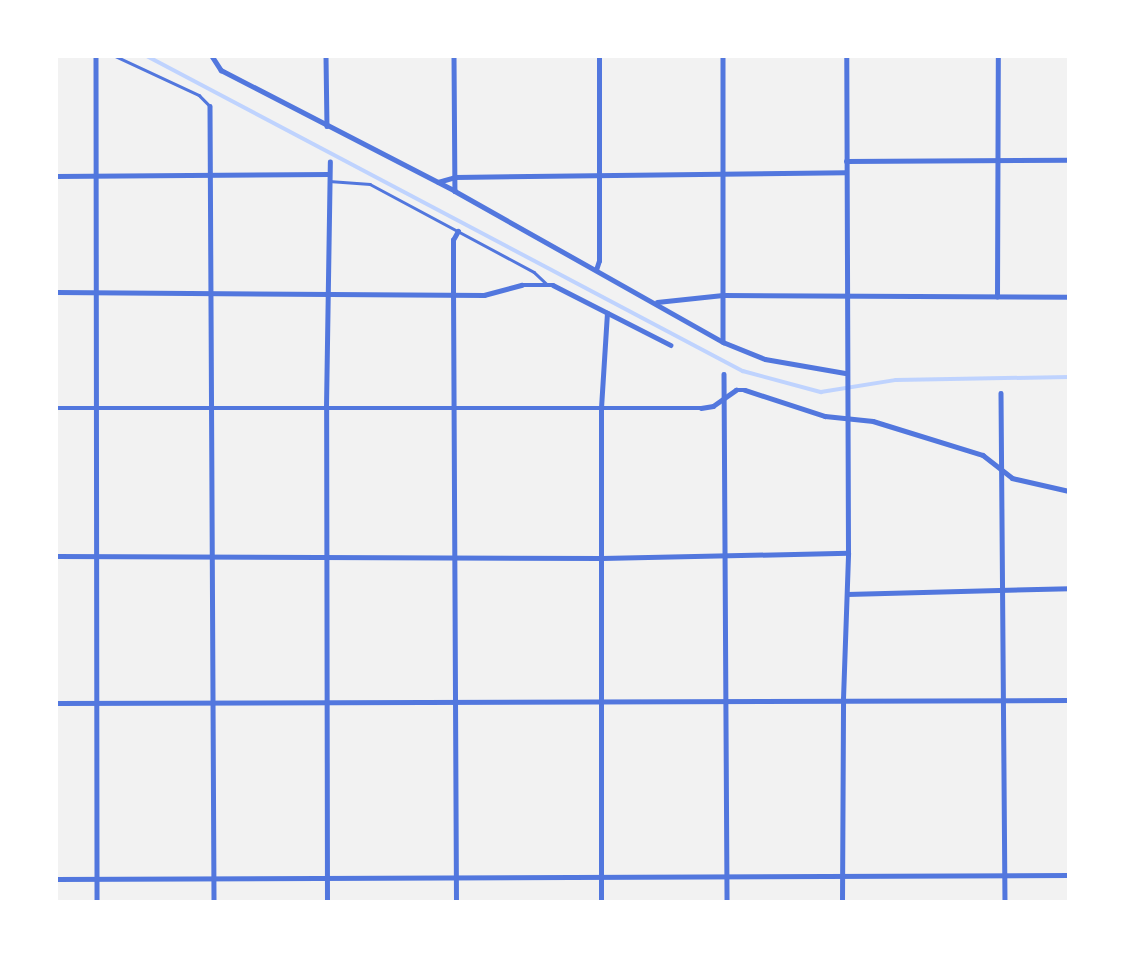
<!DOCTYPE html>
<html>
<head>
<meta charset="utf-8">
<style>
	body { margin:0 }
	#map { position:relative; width:1125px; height:958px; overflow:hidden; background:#f2f2f2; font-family:"Sofia Sans Condensed",sans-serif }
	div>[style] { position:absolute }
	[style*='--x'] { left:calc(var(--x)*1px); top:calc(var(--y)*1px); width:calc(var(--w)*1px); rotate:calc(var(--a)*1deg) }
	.stream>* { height:3.5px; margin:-1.75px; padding:0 1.75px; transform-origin:1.75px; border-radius:1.75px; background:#bfd3fe }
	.service>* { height:2.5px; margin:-1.25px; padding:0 1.25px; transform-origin:1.25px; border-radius:1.25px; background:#5277de }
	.minor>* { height:4.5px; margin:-2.25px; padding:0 2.25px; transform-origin:2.25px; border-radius:2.25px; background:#5277de }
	span { translate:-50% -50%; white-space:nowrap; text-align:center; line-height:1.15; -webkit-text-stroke:7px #fff; paint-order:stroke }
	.frame { position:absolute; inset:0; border:58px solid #fff; pointer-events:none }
</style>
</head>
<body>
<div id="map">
	<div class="stream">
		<div style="--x:147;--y:56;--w:674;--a:27.86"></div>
		<div style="--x:743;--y:371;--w:81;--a:15.1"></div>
		<div style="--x:821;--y:392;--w:76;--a:-9.1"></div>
		<div style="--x:896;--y:380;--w:173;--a:-1"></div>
	</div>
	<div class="service">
		<div style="--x:115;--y:56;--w:93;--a:24.9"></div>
		<div style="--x:199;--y:95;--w:16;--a:45"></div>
		<div style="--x:329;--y:181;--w:41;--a:4.2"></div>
		<div style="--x:370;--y:184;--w:186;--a:28.2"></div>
		<div style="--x:534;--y:272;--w:18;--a:43"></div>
	</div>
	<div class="minor">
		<div style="--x:96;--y:56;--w:846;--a:89.93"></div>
		<div style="--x:212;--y:56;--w:17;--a:57"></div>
		<div style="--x:221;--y:70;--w:263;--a:27.3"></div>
		<div style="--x:455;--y:191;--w:308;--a:29.4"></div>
		<div style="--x:723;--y:342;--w:45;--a:22"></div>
		<div style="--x:765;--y:359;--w:81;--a:9.9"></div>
		<div style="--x:326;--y:56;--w:70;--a:89.2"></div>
		<div style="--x:454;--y:56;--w:135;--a:89.6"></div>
		<div style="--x:723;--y:56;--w:285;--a:90"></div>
		<div style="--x:210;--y:106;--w:796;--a:89.71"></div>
		<div style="--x:846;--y:161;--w:223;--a:-0.3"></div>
		<div style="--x:56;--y:176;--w:273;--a:-0.4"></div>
		<div style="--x:438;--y:182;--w:18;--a:-16"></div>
		<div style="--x:455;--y:177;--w:391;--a:-0.7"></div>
		<div style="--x:596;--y:270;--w:9;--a:-72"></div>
		<div style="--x:599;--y:261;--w:205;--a:-90"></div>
		<div style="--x:56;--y:292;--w:428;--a:0.4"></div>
		<div style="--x:484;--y:295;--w:39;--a:-15"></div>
		<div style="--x:522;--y:285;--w:31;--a:0"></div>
		<div style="--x:553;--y:285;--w:132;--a:27"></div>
		<div style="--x:997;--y:297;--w:241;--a:-89.8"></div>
		<div style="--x:657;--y:302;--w:66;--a:-6.1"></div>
		<div style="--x:723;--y:295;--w:346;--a:0.3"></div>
		<div style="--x:724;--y:374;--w:528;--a:89.67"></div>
		<div style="--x:1001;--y:393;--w:509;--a:89.55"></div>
		<div style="--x:56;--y:408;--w:645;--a:0"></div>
		<div style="--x:701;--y:408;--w:12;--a:-9"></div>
		<div style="--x:713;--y:406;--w:28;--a:-35"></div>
		<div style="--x:736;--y:390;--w:9;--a:0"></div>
		<div style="--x:745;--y:390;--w:84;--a:18"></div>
		<div style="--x:825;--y:416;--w:48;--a:5.9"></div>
		<div style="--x:873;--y:421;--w:115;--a:17.2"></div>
		<div style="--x:983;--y:455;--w:37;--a:38"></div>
		<div style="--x:1012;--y:478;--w:58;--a:12.8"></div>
		<div style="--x:56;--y:556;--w:546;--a:0.21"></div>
		<div style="--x:602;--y:558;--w:246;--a:-1.2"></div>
		<div style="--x:847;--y:594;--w:222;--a:-1.5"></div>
		<div style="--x:56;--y:703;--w:1013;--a:-0.17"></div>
		<div style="--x:56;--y:879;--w:1013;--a:-0.23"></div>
		<div style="--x:327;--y:902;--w:495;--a:-90.1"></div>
		<div style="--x:326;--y:407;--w:245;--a:-89.1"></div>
		<div style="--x:456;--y:902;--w:608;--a:-90.28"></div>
		<div style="--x:453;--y:294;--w:54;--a:-90"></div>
		<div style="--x:453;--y:240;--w:10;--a:-61"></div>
		<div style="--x:601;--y:902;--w:494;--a:-90"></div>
		<div style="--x:601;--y:408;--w:95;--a:-86.4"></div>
		<div style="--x:842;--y:902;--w:203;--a:-89.7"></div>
		<div style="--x:843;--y:699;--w:146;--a:-88"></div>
		<div style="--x:848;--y:553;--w:497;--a:-90.2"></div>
	</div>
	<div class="frame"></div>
</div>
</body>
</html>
